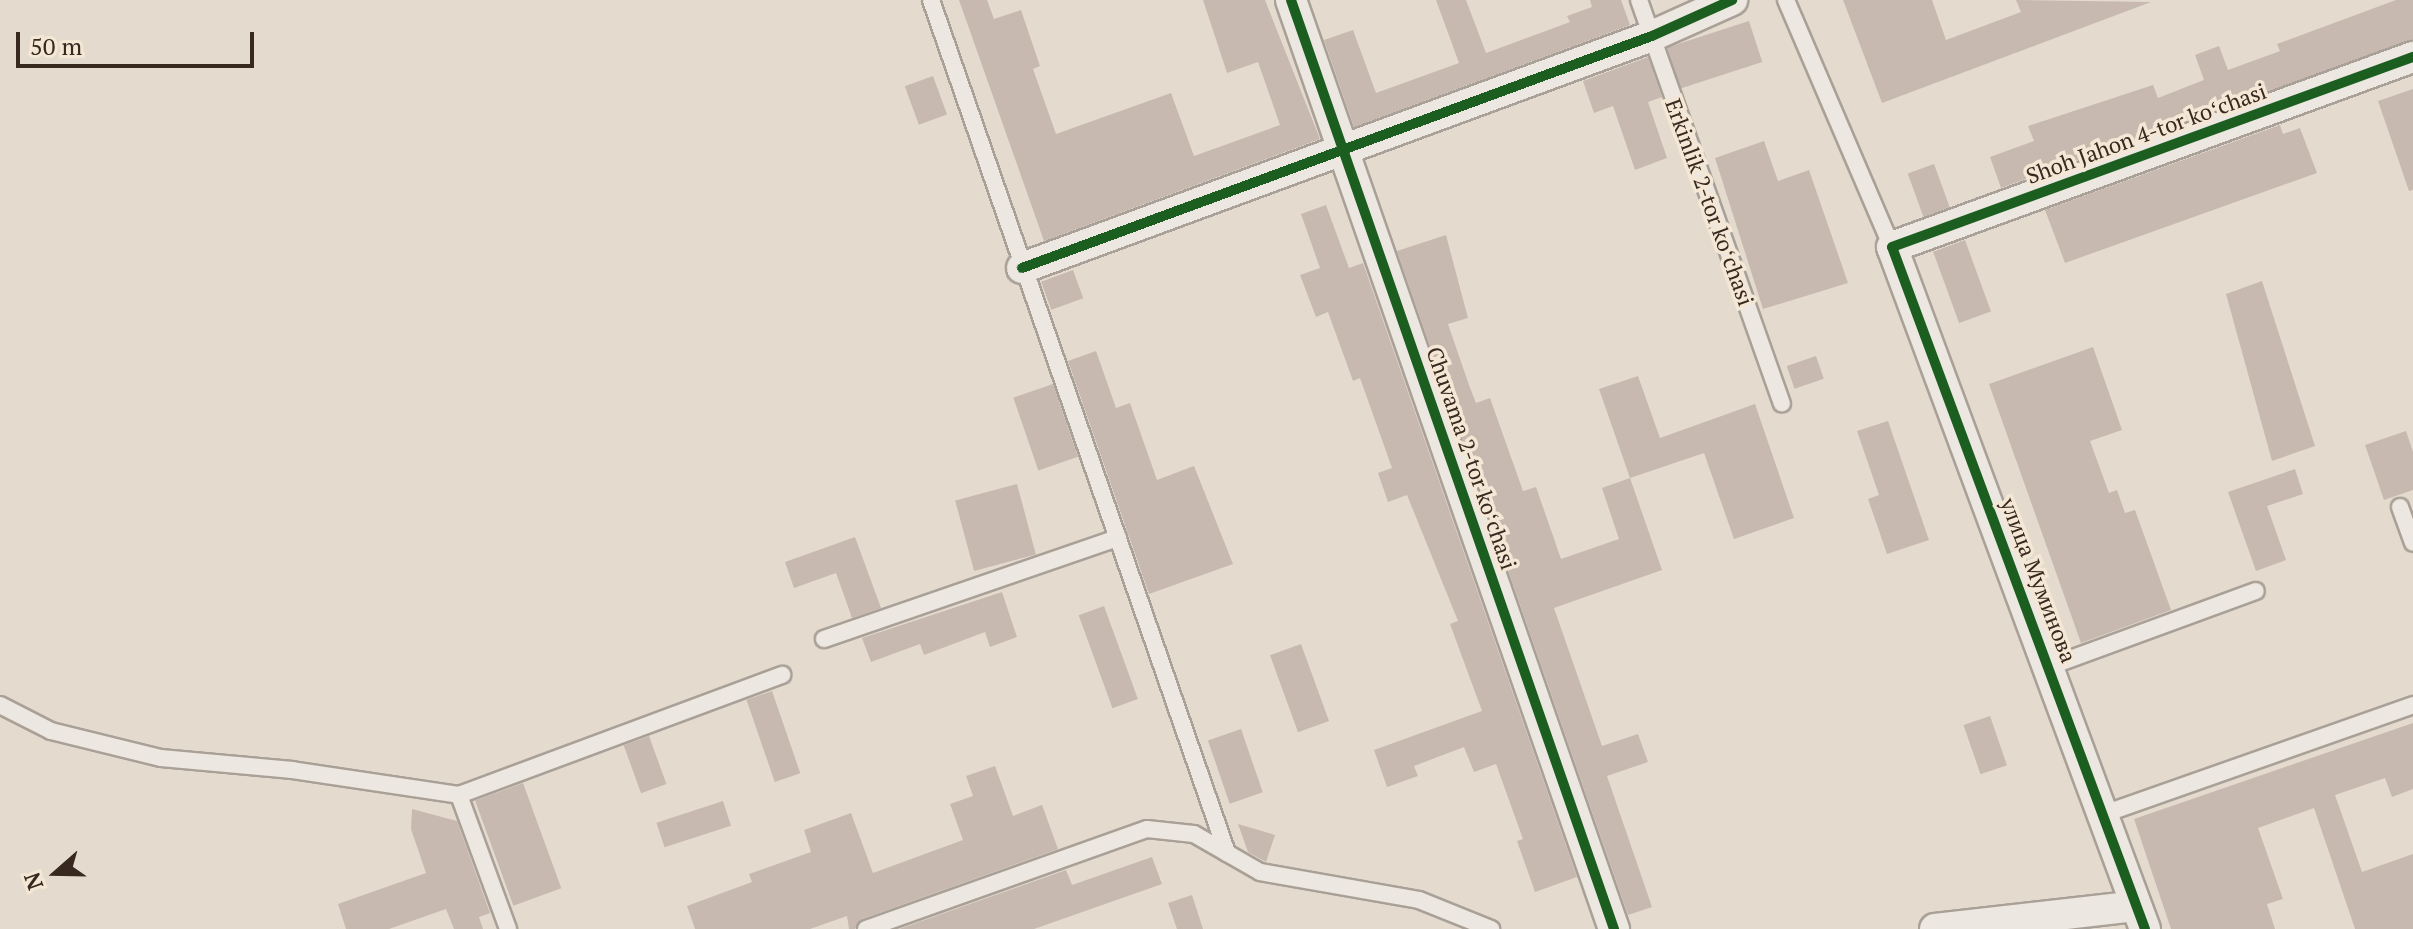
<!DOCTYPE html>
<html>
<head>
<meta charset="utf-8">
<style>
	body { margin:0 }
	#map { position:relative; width:2413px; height:929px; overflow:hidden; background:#e4dbce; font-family:"PT Serif",serif }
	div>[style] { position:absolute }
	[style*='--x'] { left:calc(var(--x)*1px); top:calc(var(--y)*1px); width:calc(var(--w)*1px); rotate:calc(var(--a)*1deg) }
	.building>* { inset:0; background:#c7b9af; transform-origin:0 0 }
	.roads { filter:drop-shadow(2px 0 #a9a097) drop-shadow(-2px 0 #a9a097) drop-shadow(0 2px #a9a097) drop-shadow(0 -2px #a9a097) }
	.lane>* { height:16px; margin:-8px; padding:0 8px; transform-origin:8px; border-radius:8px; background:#ece7e0 }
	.street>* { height:30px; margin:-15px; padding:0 15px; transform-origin:15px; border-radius:15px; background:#ece7e0 }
	.cycleway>* { height:10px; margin:-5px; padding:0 5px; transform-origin:5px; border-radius:5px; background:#1b5e20 }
	span { translate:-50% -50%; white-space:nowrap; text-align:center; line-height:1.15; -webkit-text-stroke:7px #f4e7d5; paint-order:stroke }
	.street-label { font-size:22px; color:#372820 }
	.north { position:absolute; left:16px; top:833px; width:80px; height:80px; -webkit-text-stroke:6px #f4e7d5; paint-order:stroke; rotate:250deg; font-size:22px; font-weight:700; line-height:32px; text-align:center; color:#372820 }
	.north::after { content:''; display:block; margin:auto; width:28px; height:36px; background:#372820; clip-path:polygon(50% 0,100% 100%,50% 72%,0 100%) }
	.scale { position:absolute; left:16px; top:32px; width:238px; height:36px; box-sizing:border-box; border:4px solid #372820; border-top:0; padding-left:10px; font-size:24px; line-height:28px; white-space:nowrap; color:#372820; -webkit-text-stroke:6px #f4e7d5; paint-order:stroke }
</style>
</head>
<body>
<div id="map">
	<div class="building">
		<div style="clip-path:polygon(959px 0,987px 0,994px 19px,1021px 10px,1040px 66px,1033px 69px,1056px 134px,1171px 93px,1194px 156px,1280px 125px,1258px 62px,1227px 73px,1203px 0,1265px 0,1320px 139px,1044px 241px)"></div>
		<div style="clip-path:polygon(1436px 0,1466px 0,1486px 53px,1570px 22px,1567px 16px,1592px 7px,1590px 0,1621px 0,1630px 25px,1354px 127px,1324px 40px,1353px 30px,1376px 93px,1423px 76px,1459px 63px)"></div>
		<div style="clip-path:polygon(1843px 0,1932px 0,1946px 40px,2021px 12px,2016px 0,2151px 2px,1882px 103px)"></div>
		<div style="clip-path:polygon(2396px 0,2413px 0,2413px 39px,2001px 188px,1990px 157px,2034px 141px,2028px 126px,2153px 85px,2158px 98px,2204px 80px,2195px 55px,2219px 46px,2228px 70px,2280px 51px,2277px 44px)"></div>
		<div style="left:1749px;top:21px;width:43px;height:86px;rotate:72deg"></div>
		<div style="clip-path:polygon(1648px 57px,1662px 97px,1648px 102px,1667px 158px,1635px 170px,1613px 106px,1594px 113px,1583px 81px)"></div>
		<div style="left:933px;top:76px;width:41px;height:30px;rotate:70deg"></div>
		<div style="clip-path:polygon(2413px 89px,2413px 190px,2409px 191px,2378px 101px)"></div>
		<div style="clip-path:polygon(2280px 125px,2283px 134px,2300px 128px,2317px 173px,2065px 263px,2045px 210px)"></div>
		<div style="clip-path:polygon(1764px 141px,1778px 181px,1809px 170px,1848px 283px,1763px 309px,1715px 158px)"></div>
		<div style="left:1934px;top:164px;width:46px;height:28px;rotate:70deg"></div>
		<div style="clip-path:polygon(1326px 205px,1349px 268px,1363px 263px,1577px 877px,1535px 892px,1517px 841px,1523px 839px,1496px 764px,1474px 772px,1464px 747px,1414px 766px,1418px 776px,1387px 787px,1374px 750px,1482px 711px,1450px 624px,1458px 621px,1407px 495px,1388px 502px,1378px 473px,1392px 468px,1360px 378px,1353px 381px,1328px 312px,1316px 317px,1300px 275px,1320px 268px,1301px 214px)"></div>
		<div style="clip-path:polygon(1446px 235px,1468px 318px,1448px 324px,1469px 385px,1476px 403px,1490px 398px,1523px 491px,1536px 487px,1561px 559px,1619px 539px,1602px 488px,1630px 478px,1662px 570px,1554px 608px,1602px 746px,1638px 734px,1648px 762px,1607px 776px,1652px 907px,1628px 915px,1397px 251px)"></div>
		<div style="left:1965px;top:240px;width:76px;height:34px;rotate:70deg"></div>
		<div style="left:1073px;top:270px;width:30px;height:34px;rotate:70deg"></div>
		<div style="clip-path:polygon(2262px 281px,2315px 446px,2272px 461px,2226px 294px)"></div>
		<div style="clip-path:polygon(2093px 347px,2122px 430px,2090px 441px,2109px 493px,2117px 490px,2125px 513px,2135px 510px,2171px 610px,2081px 643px,1989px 384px)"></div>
		<div style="clip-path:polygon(1096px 351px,1116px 408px,1130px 403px,1157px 480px,1194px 466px,1233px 564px,1149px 594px,1068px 361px)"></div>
		<div style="left:1816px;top:356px;width:24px;height:31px;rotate:71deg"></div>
		<div style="clip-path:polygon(1638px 376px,1660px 438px,1755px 404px,1794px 518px,1734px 539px,1704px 453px,1630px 478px,1599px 389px)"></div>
		<div style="left:1053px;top:384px;width:77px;height:42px;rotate:71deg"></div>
		<div style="clip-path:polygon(1888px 421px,1929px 540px,1887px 554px,1868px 499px,1879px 495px,1857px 431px)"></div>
		<div style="clip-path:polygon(2406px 431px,2413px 452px,2413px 490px,2384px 500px,2365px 445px)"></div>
		<div style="clip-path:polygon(2295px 469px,2303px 494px,2267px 506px,2286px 560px,2256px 571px,2228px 492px)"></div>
		<div style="left:1017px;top:484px;width:73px;height:64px;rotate:75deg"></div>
		<div style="clip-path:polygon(855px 537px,881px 608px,852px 618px,836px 573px,794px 588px,785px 562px)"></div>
		<div style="clip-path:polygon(1002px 592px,1017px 637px,990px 647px,985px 632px,924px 655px,920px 644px,871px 662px,862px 638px)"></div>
		<div style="left:1104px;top:606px;width:99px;height:27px;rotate:70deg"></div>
		<div style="left:1301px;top:644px;width:82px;height:33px;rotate:70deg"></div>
		<div style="left:772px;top:691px;width:87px;height:27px;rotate:71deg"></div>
		<div style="left:1990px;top:716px;width:52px;height:28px;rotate:71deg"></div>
		<div style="clip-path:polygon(2413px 723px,2413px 789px,2392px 797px,2385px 778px,2335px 795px,2362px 872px,2413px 854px,2413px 929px,2355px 929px,2314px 808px,2258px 828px,2283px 899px,2267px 904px,2275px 929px,2171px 929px,2134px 819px)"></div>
		<div style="left:1241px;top:729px;width:67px;height:35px;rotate:71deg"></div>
		<div style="left:649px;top:736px;width:51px;height:27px;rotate:70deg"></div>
		<div style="clip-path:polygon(995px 766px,1013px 816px,1042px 805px,1058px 849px,862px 919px,855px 929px,849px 929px,847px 916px,810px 929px,695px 929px,687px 906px,752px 882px,749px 874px,811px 852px,804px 830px,851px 813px,873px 873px,963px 840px,950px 804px,973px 796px,966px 776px)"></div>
		<div style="left:523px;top:783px;width:112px;height:51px;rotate:70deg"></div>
		<div style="left:723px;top:801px;width:26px;height:70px;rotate:72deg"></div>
		<div style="clip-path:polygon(412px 809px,457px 821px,490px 913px,479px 917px,483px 929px,454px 929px,446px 909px,389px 929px,346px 929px,338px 904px,426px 873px,411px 829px)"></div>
		<div style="clip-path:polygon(1238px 824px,1275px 835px,1266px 862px,1248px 852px)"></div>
		<div style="clip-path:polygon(1152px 857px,1162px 884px,1034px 929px,899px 929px,1066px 870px,1072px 885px)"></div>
		<div style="clip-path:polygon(1192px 895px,1203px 929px,1177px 929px,1168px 903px)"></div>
	</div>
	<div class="roads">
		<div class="lane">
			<div style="--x:931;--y:0;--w:903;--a:70.86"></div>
			<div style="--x:1639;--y:0;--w:428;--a:70.5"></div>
			<div style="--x:1786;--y:0;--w:269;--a:66.8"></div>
			<div style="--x:2400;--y:507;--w:38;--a:70"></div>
			<div style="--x:824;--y:639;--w:311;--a:-19"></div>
			<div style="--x:2051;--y:666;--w:218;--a:-20.1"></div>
			<div style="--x:0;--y:705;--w:57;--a:27"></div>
			<div style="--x:51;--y:731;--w:113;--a:13.8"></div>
			<div style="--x:161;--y:758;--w:132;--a:5.2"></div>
			<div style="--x:292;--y:770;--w:169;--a:8.5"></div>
			<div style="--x:459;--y:795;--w:143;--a:69.9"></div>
			<div style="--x:459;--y:795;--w:345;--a:-20.4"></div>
			<div style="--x:2104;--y:814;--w:328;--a:-19.4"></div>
			<div style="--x:866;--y:929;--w:298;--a:-19.6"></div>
			<div style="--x:1147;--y:829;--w:47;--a:6.1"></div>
			<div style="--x:1194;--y:834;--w:76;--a:29.9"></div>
			<div style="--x:1260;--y:872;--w:161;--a:10"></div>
			<div style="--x:1419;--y:900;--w:78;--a:21.9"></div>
		</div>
		<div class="street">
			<div style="--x:1291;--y:0;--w:984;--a:70.83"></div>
			<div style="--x:1022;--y:268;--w:671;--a:-20.22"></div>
			<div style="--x:1652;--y:36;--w:88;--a:-24.2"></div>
			<div style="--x:1935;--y:929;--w:202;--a:-6.5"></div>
			<div style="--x:2145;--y:929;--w:727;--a:-110.35"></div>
			<div style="--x:1892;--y:247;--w:555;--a:-20.04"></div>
		</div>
	</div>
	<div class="cycleway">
		<div style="--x:1291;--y:0;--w:984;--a:70.83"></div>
		<div style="--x:1022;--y:268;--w:671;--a:-20.22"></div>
		<div style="--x:1652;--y:36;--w:88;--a:-24.2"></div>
		<div style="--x:2145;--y:929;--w:727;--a:-110.35"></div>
		<div style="--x:1892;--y:247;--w:555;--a:-20.04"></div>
	</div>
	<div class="street-label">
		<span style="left:2146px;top:133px;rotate:-20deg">Shoh Jahon 4-tor koʻchasi</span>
		<span style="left:1710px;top:202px;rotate:70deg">Erkinlik 2-tor koʻchasi</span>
		<span style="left:1472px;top:458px;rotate:71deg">Chuvama 2-tor koʻchasi</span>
		<span style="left:2039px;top:580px;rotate:69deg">улица Муминова</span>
	</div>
	<div class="north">N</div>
	<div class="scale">50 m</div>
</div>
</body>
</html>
